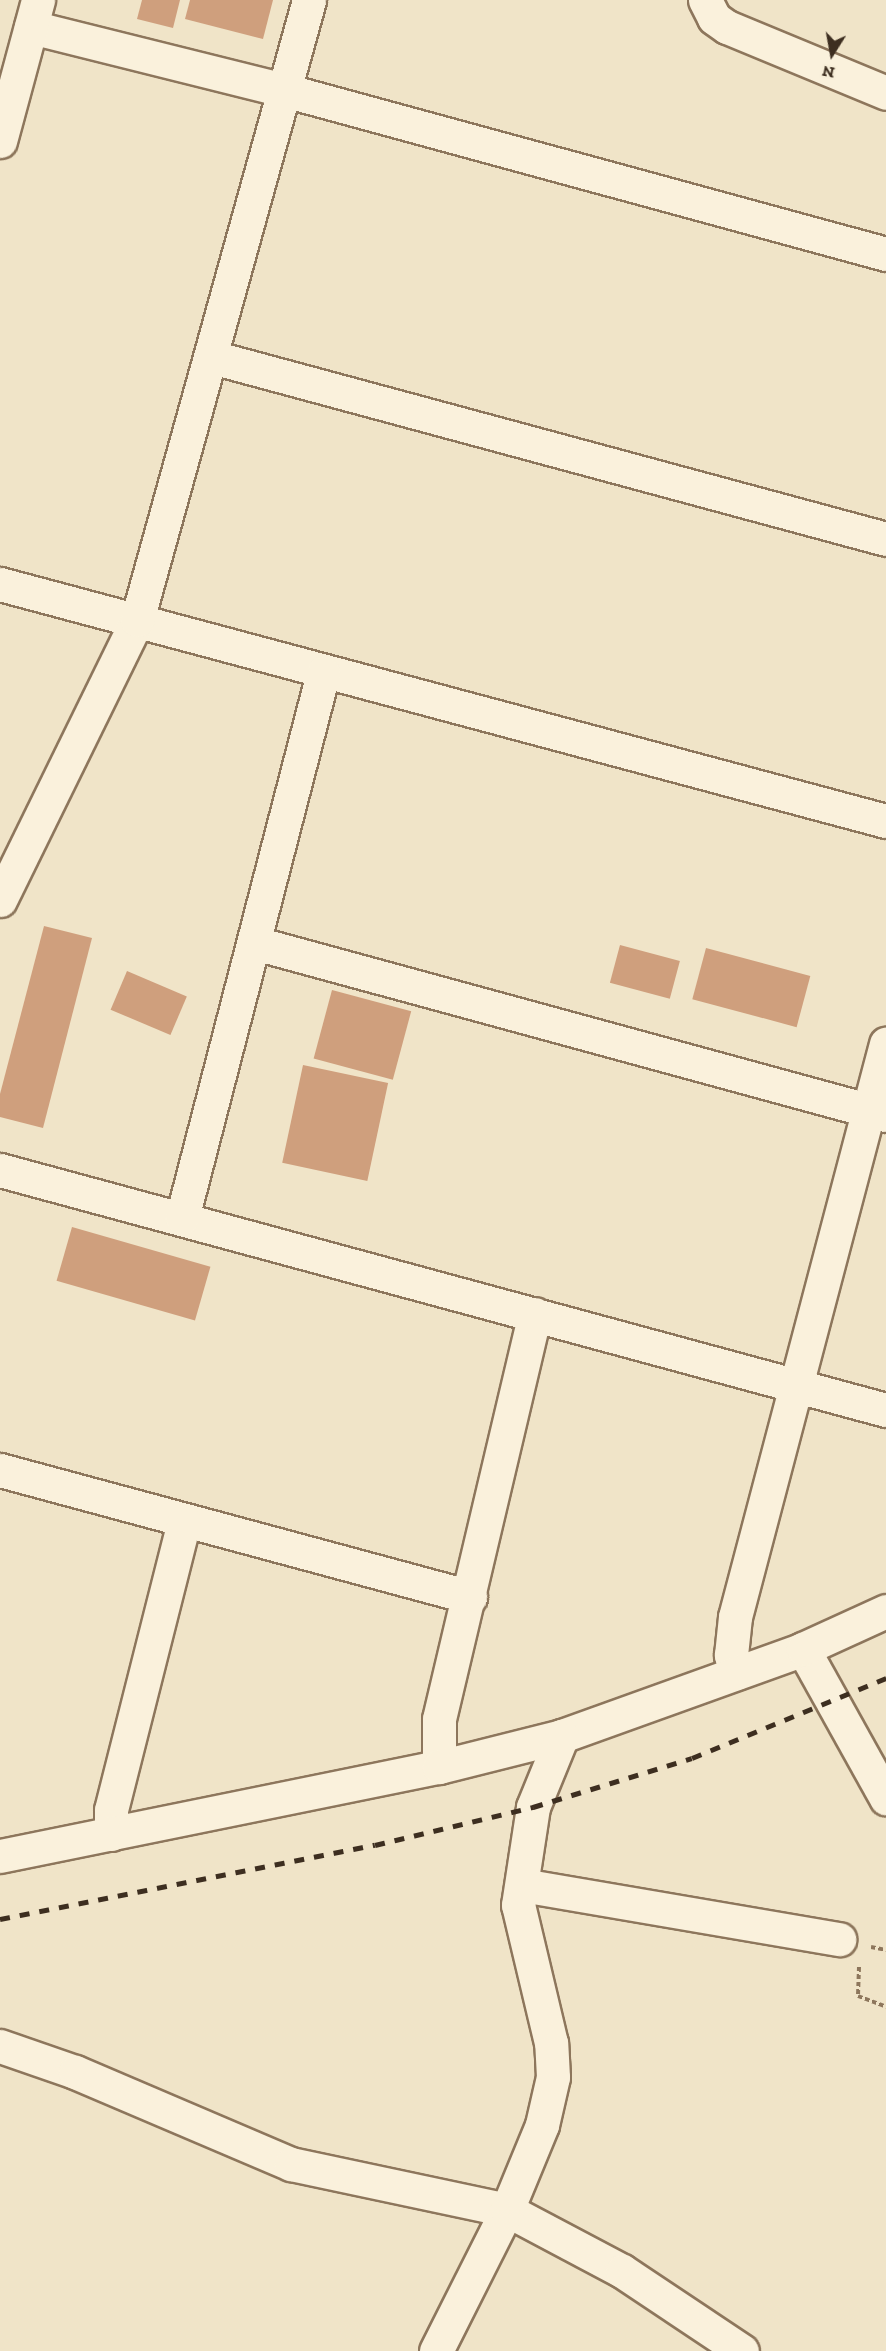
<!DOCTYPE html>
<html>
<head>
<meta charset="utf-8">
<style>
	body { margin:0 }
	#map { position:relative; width:886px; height:2351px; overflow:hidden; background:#f0e4c8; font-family:"Zilla Slab",serif }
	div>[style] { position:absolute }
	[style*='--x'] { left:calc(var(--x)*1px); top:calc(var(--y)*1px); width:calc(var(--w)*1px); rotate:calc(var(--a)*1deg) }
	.building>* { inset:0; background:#cf9f7d; transform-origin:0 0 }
	.path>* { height:4px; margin-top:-2px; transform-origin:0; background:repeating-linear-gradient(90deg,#8d765c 0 4.5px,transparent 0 7.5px) }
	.roads { filter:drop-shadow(2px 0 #8d765c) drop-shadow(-2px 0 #8d765c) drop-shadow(0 2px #8d765c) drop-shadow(0 -2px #8d765c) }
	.minor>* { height:33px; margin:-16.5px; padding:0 16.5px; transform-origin:16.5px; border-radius:16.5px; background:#faf1dc }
	.rail>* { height:4.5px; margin-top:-2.25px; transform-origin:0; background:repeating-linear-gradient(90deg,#3d2e20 0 10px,transparent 0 20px) }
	span { translate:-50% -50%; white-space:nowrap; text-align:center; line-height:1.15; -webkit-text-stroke:4.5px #f7eed8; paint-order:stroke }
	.north { position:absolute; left:802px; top:24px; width:60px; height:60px; -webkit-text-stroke:4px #f7eed8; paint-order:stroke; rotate:191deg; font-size:16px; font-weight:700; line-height:24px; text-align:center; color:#3d2e20 }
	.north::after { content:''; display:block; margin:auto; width:21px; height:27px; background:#3d2e20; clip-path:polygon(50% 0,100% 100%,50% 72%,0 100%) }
</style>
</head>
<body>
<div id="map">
	<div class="building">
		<div style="clip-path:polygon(142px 0,180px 0,173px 28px,137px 19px)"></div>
		<div style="clip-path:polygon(190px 0,273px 0,263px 39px,185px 19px)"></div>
		<div style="clip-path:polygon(44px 926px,92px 938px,43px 1128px,0 1117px,0 1094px)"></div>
		<div style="left:620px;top:945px;width:62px;height:39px;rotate:15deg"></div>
		<div style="left:706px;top:948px;width:108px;height:53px;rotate:15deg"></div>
		<div style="left:127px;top:971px;width:65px;height:42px;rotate:23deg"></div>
		<div style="left:332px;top:990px;width:82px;height:71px;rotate:15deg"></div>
		<div style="left:303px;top:1065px;width:87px;height:100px;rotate:12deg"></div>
		<div style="left:72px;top:1227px;width:144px;height:56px;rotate:16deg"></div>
	</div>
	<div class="path">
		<div style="--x:871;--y:1947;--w:15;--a:11"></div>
		<div style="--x:859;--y:1967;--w:29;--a:92"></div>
		<div style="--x:858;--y:1996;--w:30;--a:21"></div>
	</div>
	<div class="roads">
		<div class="minor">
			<div style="--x:705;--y:0;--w:20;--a:63"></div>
			<div style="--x:714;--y:18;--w:16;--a:35"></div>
			<div style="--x:727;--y:27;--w:172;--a:22.5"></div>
			<div style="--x:31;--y:27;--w:261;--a:14"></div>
			<div style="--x:284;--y:90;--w:624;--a:15.24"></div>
			<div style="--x:0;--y:141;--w:146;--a:-74.9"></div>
			<div style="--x:212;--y:357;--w:698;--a:15.11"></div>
			<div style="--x:0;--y:584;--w:917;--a:14.98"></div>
			<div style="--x:0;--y:900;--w:312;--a:-63.9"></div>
			<div style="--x:137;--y:620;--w:643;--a:-74.49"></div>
			<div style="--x:255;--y:943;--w:654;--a:15.25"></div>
			<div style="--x:0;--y:1170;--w:918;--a:15.16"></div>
			<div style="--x:182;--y:1218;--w:563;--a:-75.49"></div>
			<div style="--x:0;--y:1470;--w:487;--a:15.1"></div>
			<div style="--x:803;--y:1649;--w:171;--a:60.9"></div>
			<div style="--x:736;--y:1673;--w:19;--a:-106"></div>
			<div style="--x:731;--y:1655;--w:38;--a:-84"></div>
			<div style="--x:735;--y:1617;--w:593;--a:-75.24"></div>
			<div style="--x:439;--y:1767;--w:48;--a:-90"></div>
			<div style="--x:439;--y:1719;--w:416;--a:-76.7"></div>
			<div style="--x:111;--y:1834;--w:24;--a:-90"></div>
			<div style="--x:111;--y:1810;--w:298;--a:-75.8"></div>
			<div style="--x:0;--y:1856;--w:448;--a:-11.5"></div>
			<div style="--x:439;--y:1767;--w:127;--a:-14.1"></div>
			<div style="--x:562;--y:1736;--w:256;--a:-19.8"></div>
			<div style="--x:803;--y:1649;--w:91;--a:-24.6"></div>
			<div style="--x:522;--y:1885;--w:322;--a:9.7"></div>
			<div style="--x:0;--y:2046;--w:79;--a:19.1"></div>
			<div style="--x:75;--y:2072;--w:235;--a:23.1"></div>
			<div style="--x:291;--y:2164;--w:221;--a:12"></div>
			<div style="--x:507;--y:2210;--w:130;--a:27.9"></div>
			<div style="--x:622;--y:2271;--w:144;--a:33.7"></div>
			<div style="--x:436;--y:2351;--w:158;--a:-63.3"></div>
			<div style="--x:507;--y:2210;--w:92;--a:-67.6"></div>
			<div style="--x:542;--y:2125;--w:49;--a:-77.1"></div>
			<div style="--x:553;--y:2077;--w:34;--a:-93"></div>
			<div style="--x:551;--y:2043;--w:142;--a:-103.4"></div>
			<div style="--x:518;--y:1905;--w:99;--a:-81.3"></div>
			<div style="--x:533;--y:1807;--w:77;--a:-67.8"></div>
		</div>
	</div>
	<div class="rail">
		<div style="--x:0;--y:1919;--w:382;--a:-11.2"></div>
		<div style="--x:375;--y:1845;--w:163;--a:-13.5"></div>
		<div style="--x:533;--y:1807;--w:166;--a:-17.1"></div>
		<div style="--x:692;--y:1758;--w:210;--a:-22.4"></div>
	</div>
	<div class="north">N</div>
</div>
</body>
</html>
